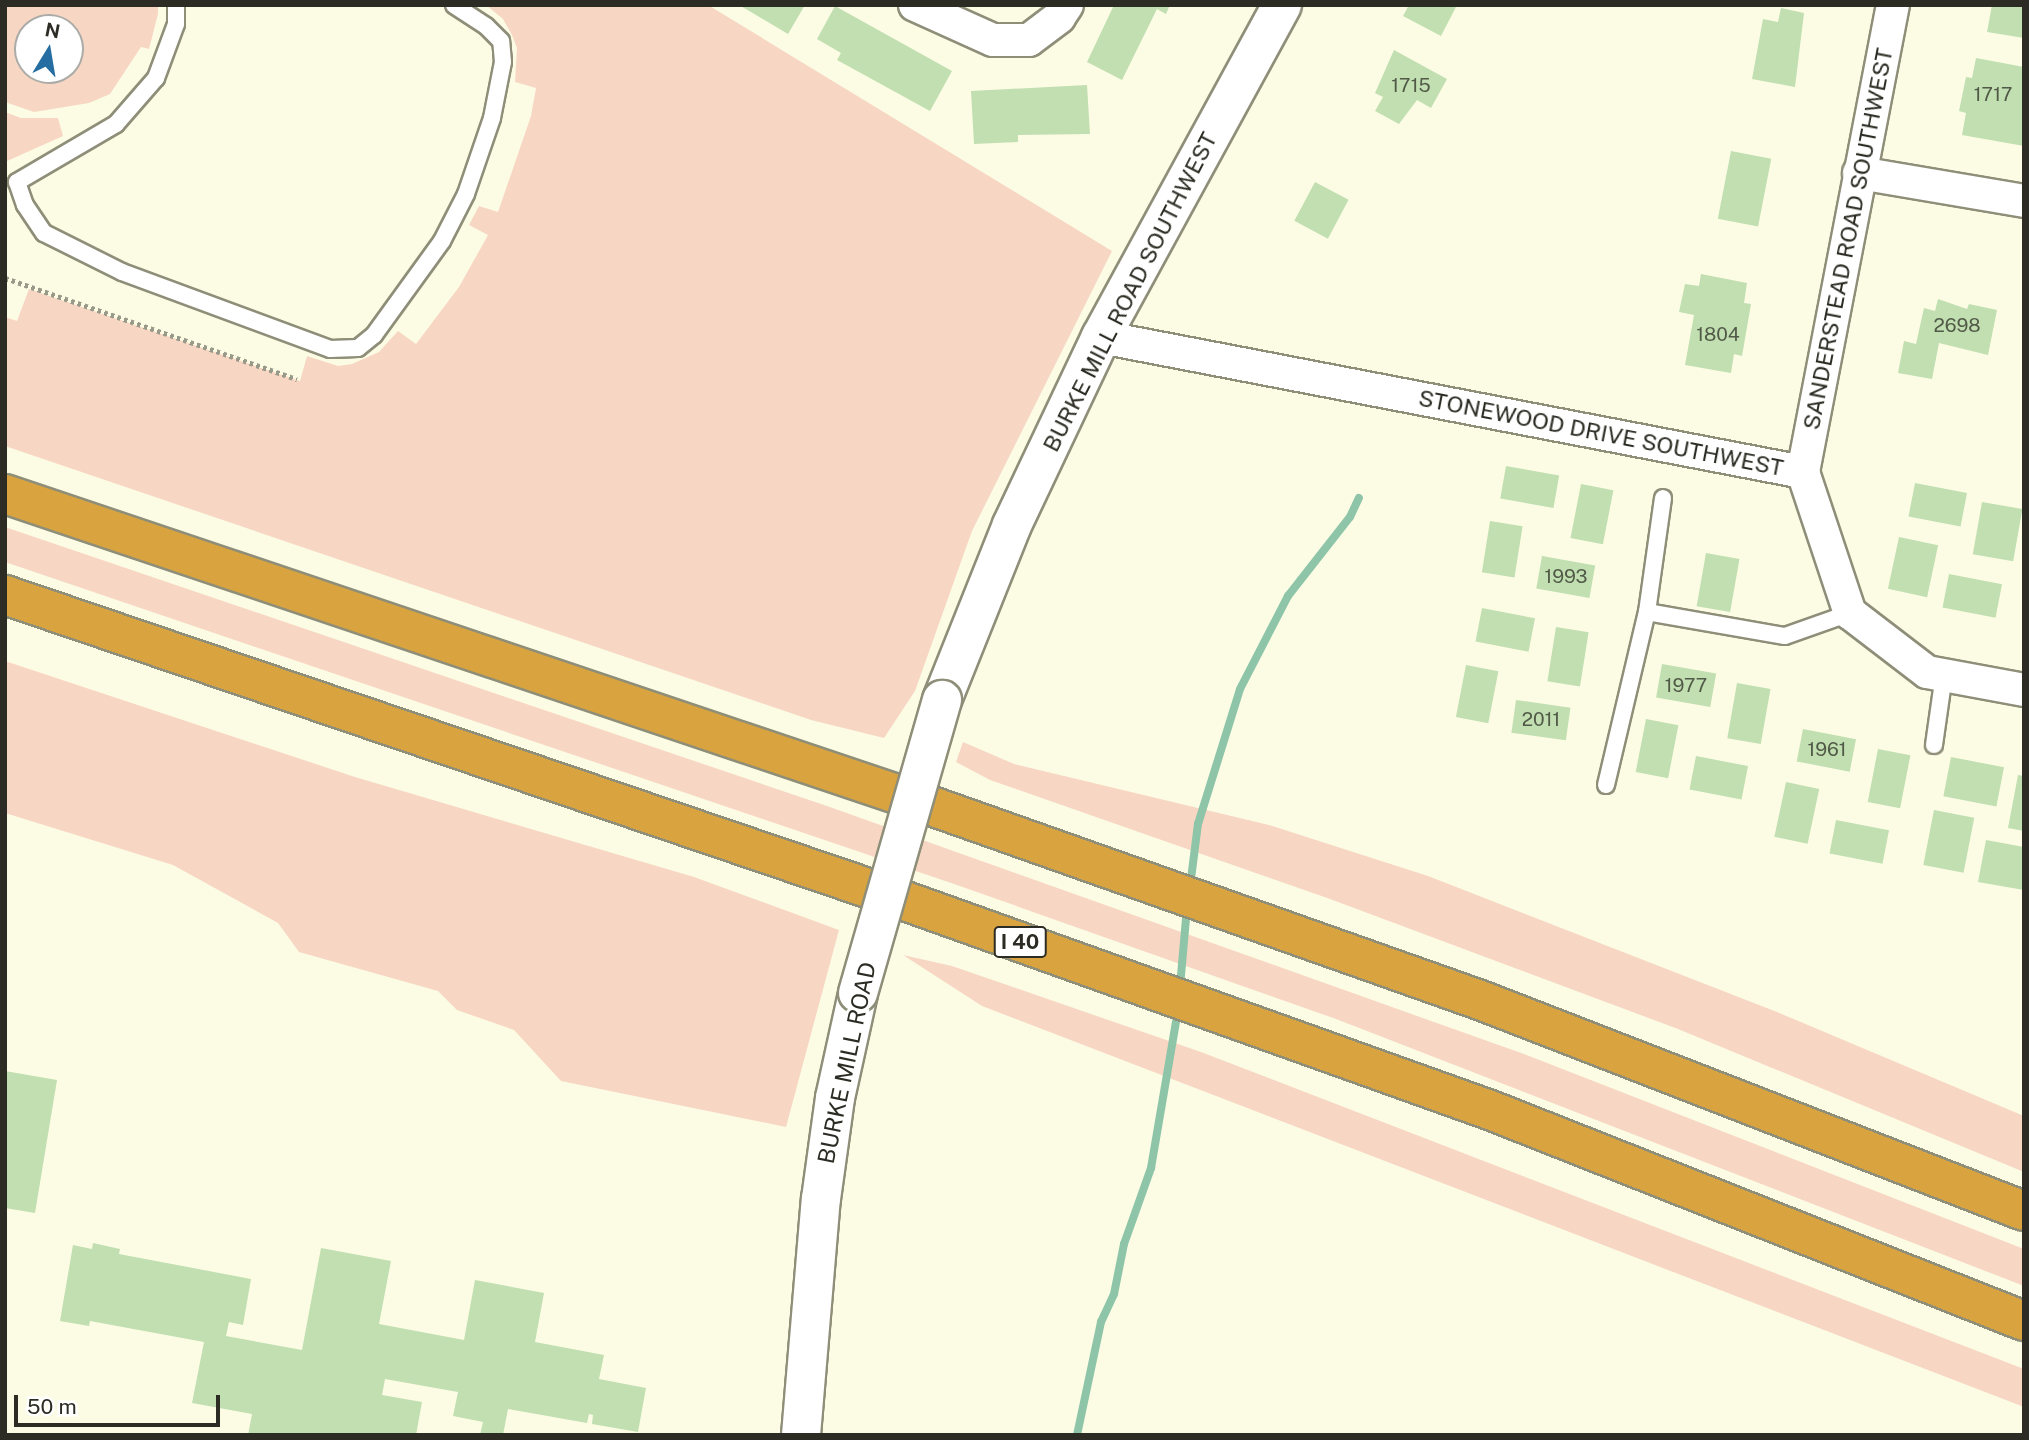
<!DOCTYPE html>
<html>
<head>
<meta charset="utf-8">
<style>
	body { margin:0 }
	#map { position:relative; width:2029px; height:1440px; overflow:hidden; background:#fcfce5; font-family:"Public Sans",sans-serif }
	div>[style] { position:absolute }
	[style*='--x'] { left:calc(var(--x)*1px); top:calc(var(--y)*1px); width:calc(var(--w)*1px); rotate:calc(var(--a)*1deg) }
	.green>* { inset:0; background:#f7d7c4 }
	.stream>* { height:8px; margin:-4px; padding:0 4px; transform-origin:4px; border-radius:4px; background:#8ec5a9 }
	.building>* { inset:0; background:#c1dfb1; transform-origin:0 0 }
	.path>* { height:4.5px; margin-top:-2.25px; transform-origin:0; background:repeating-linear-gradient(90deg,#999989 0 3.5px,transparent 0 7px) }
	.roads { filter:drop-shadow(2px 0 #8e8e79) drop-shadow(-2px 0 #8e8e79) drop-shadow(0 2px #8e8e79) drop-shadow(0 -2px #8e8e79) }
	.service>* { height:16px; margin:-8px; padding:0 8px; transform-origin:8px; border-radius:8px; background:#fff }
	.minor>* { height:32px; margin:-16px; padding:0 16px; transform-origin:16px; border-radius:16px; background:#fff }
	.tertiary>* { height:38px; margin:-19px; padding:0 19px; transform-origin:19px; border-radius:19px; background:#fff }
	.motorway>* { height:38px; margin:-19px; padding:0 19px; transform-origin:19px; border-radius:19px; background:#d9a43f }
	.bridges { filter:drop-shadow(2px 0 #8e8e79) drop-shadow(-2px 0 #8e8e79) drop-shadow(0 2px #8e8e79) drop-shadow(0 -2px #8e8e79) }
	.tertiary-bridge>* { height:38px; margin:-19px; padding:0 19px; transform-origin:19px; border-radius:19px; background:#fff }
	span { translate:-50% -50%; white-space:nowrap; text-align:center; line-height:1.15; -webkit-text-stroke:6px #fff; paint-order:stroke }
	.number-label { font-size:19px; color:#515947 }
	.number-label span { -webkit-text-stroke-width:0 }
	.shield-label span { padding:2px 5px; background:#fff; border:2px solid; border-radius:5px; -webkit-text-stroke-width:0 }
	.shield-label { font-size:21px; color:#2c2c24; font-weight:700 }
	.street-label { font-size:23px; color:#2c2c24 }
	.frame { position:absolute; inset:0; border:7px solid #2c2c24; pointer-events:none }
	.north { position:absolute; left:14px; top:14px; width:70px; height:70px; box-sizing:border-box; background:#fff; border:2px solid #ababa7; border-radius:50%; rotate:11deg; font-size:19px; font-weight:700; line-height:28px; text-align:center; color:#2c2c24 }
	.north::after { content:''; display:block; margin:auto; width:24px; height:32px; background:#266ea2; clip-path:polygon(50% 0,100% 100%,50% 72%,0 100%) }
	.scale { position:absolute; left:14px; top:1395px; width:206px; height:32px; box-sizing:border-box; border:4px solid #2c2c24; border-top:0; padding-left:9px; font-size:21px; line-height:24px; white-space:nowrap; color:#2c2c24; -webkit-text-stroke:5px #fff; paint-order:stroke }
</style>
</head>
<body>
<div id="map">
	<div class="green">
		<div style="clip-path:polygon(evenodd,5px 5px,158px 5px,158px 14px,149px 49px,141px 47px,110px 94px,89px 103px,34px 112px,5px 102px,5px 5px,70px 28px,70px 70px,28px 70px,28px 28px,70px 28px)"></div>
		<div style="clip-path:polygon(486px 5px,708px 5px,1112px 251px,972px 531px,915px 691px,884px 738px,811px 720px,5px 446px,5px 317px,17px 321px,29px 289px,300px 381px,307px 356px,338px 366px,352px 364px,379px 352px,398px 331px,416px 344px,459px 287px,488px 235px,469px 225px,479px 206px,498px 212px,531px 116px,536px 88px,515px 82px,517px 48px,512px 35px,503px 19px)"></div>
		<div style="clip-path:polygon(5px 112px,21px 118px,58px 118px,63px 136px,5px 162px)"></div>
		<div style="clip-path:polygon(5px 527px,827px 806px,1524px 1054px,2024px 1249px,2024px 1286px,1336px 1019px,954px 884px,5px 562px)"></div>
		<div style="clip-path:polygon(5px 661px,355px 777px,694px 877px,839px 930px,786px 1127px,561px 1081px,514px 1030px,457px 1010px,438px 991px,299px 952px,278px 923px,173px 865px,5px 813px)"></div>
		<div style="clip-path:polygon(963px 742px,1014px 764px,1269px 825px,1428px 876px,1777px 1012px,2024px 1116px,2024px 1172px,1678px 1029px,1330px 899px,990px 780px,956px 762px)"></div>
		<div style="clip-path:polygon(903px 955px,952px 966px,1201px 1052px,2024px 1369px,2024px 1407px,982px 1006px)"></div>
	</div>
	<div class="stream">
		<div style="--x:1190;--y:887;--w:64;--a:-82.8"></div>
		<div style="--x:1198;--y:824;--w:141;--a:-72.7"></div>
		<div style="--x:1240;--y:689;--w:105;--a:-62.7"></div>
		<div style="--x:1288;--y:596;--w:100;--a:-51.9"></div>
		<div style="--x:1350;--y:517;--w:21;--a:-65"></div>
		<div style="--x:1180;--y:987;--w:80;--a:-85"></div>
		<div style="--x:1077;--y:1435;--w:116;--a:-78"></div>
		<div style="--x:1101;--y:1322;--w:31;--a:-65"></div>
		<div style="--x:1114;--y:1294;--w:51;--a:-78.7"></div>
		<div style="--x:1124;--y:1244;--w:81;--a:-70.4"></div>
		<div style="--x:1151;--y:1168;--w:160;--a:-80.3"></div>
	</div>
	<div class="building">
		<div style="clip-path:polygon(739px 5px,805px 5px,788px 34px)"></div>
		<div style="clip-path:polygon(1114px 5px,1170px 5px,1166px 14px,1157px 9px,1122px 80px,1087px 62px)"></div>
		<div style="clip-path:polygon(1409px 5px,1457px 5px,1441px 36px,1403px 16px)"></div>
		<div style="clip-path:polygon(1992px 5px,2024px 5px,2024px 38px,1987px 32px)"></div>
		<div style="clip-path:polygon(835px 6px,952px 71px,930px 111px,837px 60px,841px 53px,817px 39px)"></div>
		<div style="clip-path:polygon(1781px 8px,1804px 13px,1795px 87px,1752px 79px,1763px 19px,1778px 22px)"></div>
		<div style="clip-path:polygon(1394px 50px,1447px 79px,1431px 108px,1417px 100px,1399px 124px,1375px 111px,1383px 97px,1375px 93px)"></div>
		<div style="clip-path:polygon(1976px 58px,2024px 67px,2024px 146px,1962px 135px,1966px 113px,1959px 111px,1966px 77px,1972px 78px)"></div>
		<div style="clip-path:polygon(1087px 85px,1090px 134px,1018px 135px,1018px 142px,974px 144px,971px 91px)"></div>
		<div style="left:1731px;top:151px;width:41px;height:69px;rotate:11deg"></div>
		<div style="left:1315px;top:182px;width:38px;height:44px;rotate:28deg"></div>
		<div style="clip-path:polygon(1701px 274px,1747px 283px,1744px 303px,1751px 304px,1742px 356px,1734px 354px,1731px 373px,1685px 365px,1694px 315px,1679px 312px,1685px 284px,1699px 286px)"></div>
		<div style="clip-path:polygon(1938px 299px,1967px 309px,1969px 304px,1997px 310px,1988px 355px,1939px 343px,1932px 379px,1898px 373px,1904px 341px,1916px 344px,1924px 308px,1935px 311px)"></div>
		<div style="left:1506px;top:466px;width:54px;height:33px;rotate:10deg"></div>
		<div style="left:1915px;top:483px;width:53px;height:34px;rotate:11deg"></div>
		<div style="left:1581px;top:484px;width:33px;height:55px;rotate:11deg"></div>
		<div style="left:1982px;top:502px;width:41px;height:53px;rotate:10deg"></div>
		<div style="left:1490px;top:521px;width:33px;height:52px;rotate:9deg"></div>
		<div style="left:1899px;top:537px;width:40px;height:53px;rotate:12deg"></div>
		<div style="left:1706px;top:553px;width:34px;height:54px;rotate:10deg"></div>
		<div style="left:1542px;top:556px;width:54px;height:33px;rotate:10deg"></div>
		<div style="left:1949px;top:574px;width:54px;height:34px;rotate:11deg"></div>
		<div style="left:1482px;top:608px;width:54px;height:34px;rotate:11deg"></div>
		<div style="left:1556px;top:627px;width:33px;height:55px;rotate:9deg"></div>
		<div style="left:1662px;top:664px;width:55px;height:34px;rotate:10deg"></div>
		<div style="left:1466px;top:665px;width:33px;height:53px;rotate:11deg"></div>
		<div style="left:1737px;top:683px;width:34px;height:56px;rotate:10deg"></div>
		<div style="left:1516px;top:700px;width:55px;height:33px;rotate:8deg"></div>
		<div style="left:1646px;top:719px;width:33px;height:54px;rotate:11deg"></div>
		<div style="left:1803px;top:729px;width:54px;height:33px;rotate:11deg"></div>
		<div style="left:1878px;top:749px;width:33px;height:54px;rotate:11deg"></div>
		<div style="left:1696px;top:756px;width:53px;height:34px;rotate:11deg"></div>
		<div style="left:1951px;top:757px;width:54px;height:40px;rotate:11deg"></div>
		<div style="clip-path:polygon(2018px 775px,2024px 776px,2024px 831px,2008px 828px)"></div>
		<div style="left:1786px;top:782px;width:34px;height:56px;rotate:12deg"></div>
		<div style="left:1934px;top:810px;width:41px;height:56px;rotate:11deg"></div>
		<div style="left:1836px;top:820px;width:54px;height:34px;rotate:11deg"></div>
		<div style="clip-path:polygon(1986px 840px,2024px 847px,2024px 890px,1978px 882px)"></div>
		<div style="clip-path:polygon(5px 1071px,57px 1080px,35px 1213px,5px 1208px)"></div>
		<div style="clip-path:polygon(93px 1243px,120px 1249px,119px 1254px,251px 1279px,243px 1325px,229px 1322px,226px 1336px,302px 1350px,321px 1248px,391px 1261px,379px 1324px,464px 1340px,475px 1280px,544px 1293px,535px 1342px,604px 1355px,599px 1379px,646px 1388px,638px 1432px,592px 1424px,593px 1415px,589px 1414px,587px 1423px,508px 1409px,503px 1435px,480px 1435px,483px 1422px,453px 1416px,458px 1392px,385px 1379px,382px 1395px,422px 1402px,416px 1435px,248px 1435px,252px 1414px,192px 1403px,204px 1342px,90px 1321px,89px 1326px,60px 1321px,73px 1245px,92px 1249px)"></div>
	</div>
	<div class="path">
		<div style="--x:5;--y:278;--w:309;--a:19.1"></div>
	</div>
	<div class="roads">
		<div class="service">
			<div style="--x:176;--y:5;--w:19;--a:90"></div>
			<div style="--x:176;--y:24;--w:58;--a:110.3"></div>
			<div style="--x:156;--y:78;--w:61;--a:131"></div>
			<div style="--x:116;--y:124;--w:115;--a:149.6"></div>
			<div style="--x:17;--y:182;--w:24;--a:71"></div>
			<div style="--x:25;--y:205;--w:34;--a:56"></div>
			<div style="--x:44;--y:233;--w:87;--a:26.6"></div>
			<div style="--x:122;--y:272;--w:222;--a:20.3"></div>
			<div style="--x:330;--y:349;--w:28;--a:-2"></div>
			<div style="--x:358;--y:348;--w:21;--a:-39"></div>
			<div style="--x:374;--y:335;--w:116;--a:-54.1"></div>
			<div style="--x:442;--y:241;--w:53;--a:-62.9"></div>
			<div style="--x:466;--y:194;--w:80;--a:-71.1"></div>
			<div style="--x:492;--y:118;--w:57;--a:-78.9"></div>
			<div style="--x:503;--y:62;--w:21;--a:-95"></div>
			<div style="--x:501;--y:41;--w:21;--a:-135"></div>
			<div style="--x:486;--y:26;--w:38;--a:-147"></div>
			<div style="--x:1647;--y:612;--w:115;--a:-82"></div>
			<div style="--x:1934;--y:745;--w:71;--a:-81.9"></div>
			<div style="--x:1606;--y:785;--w:178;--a:-76.7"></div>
			<div style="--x:1647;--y:612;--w:140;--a:9.9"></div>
			<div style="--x:1785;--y:636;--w:69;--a:-19.5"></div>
		</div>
		<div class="minor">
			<div style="--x:915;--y:5;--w:85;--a:24.2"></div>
			<div style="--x:993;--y:40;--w:36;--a:0"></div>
			<div style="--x:1029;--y:40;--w:38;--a:-37"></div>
			<div style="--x:1059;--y:17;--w:14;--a:-56"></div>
			<div style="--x:1859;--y:173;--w:167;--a:9.6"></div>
			<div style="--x:1101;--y:337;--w:715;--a:10.89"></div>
			<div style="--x:1803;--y:472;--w:149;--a:71.6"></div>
			<div style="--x:1850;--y:613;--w:97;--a:37.5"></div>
			<div style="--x:1927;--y:672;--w:99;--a:10.5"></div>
			<div style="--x:1803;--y:472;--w:476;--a:-79.1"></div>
		</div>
		<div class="tertiary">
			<div style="--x:942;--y:700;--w:188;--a:-68.2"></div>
			<div style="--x:1012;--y:525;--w:208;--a:-64.7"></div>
			<div style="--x:1101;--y:337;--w:378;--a:-61.4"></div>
			<div style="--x:801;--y:1435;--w:237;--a:-85.2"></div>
			<div style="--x:821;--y:1199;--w:102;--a:-82.1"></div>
			<div style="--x:835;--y:1098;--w:107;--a:-77.6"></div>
		</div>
		<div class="motorway">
			<div style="--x:5;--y:494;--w:969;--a:18.6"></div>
			<div style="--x:923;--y:803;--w:591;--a:19.48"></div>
			<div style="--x:1480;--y:1000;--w:583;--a:21.2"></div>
			<div style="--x:5;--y:595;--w:939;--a:18.76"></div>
			<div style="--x:894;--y:897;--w:633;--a:19.67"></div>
			<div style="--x:1490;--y:1110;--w:574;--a:21.56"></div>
		</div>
	</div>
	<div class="bridges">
		<div class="tertiary-bridge">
			<div style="--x:858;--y:993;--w:305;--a:-74"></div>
		</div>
	</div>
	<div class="number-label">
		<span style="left:1411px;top:86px">1715</span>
		<span style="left:1993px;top:95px">1717</span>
		<span style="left:1957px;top:326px">2698</span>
		<span style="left:1718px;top:335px">1804</span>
		<span style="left:1566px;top:577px">1993</span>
		<span style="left:1686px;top:686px">1977</span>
		<span style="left:1541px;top:720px">2011</span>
		<span style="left:1827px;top:750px">1961</span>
	</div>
	<div class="shield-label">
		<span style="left:1020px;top:942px">I 40</span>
	</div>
	<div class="street-label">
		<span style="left:1848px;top:239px;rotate:-79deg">SANDERSTEAD ROAD SOUTHWEST</span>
		<span style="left:1130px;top:292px;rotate:-63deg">BURKE MILL ROAD SOUTHWEST</span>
		<span style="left:1601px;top:433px;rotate:11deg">STONEWOOD DRIVE SOUTHWEST</span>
		<span style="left:847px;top:1063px;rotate:-78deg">BURKE MILL ROAD</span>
	</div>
	<div class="frame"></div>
	<div class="north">N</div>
	<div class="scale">50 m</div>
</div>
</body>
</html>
